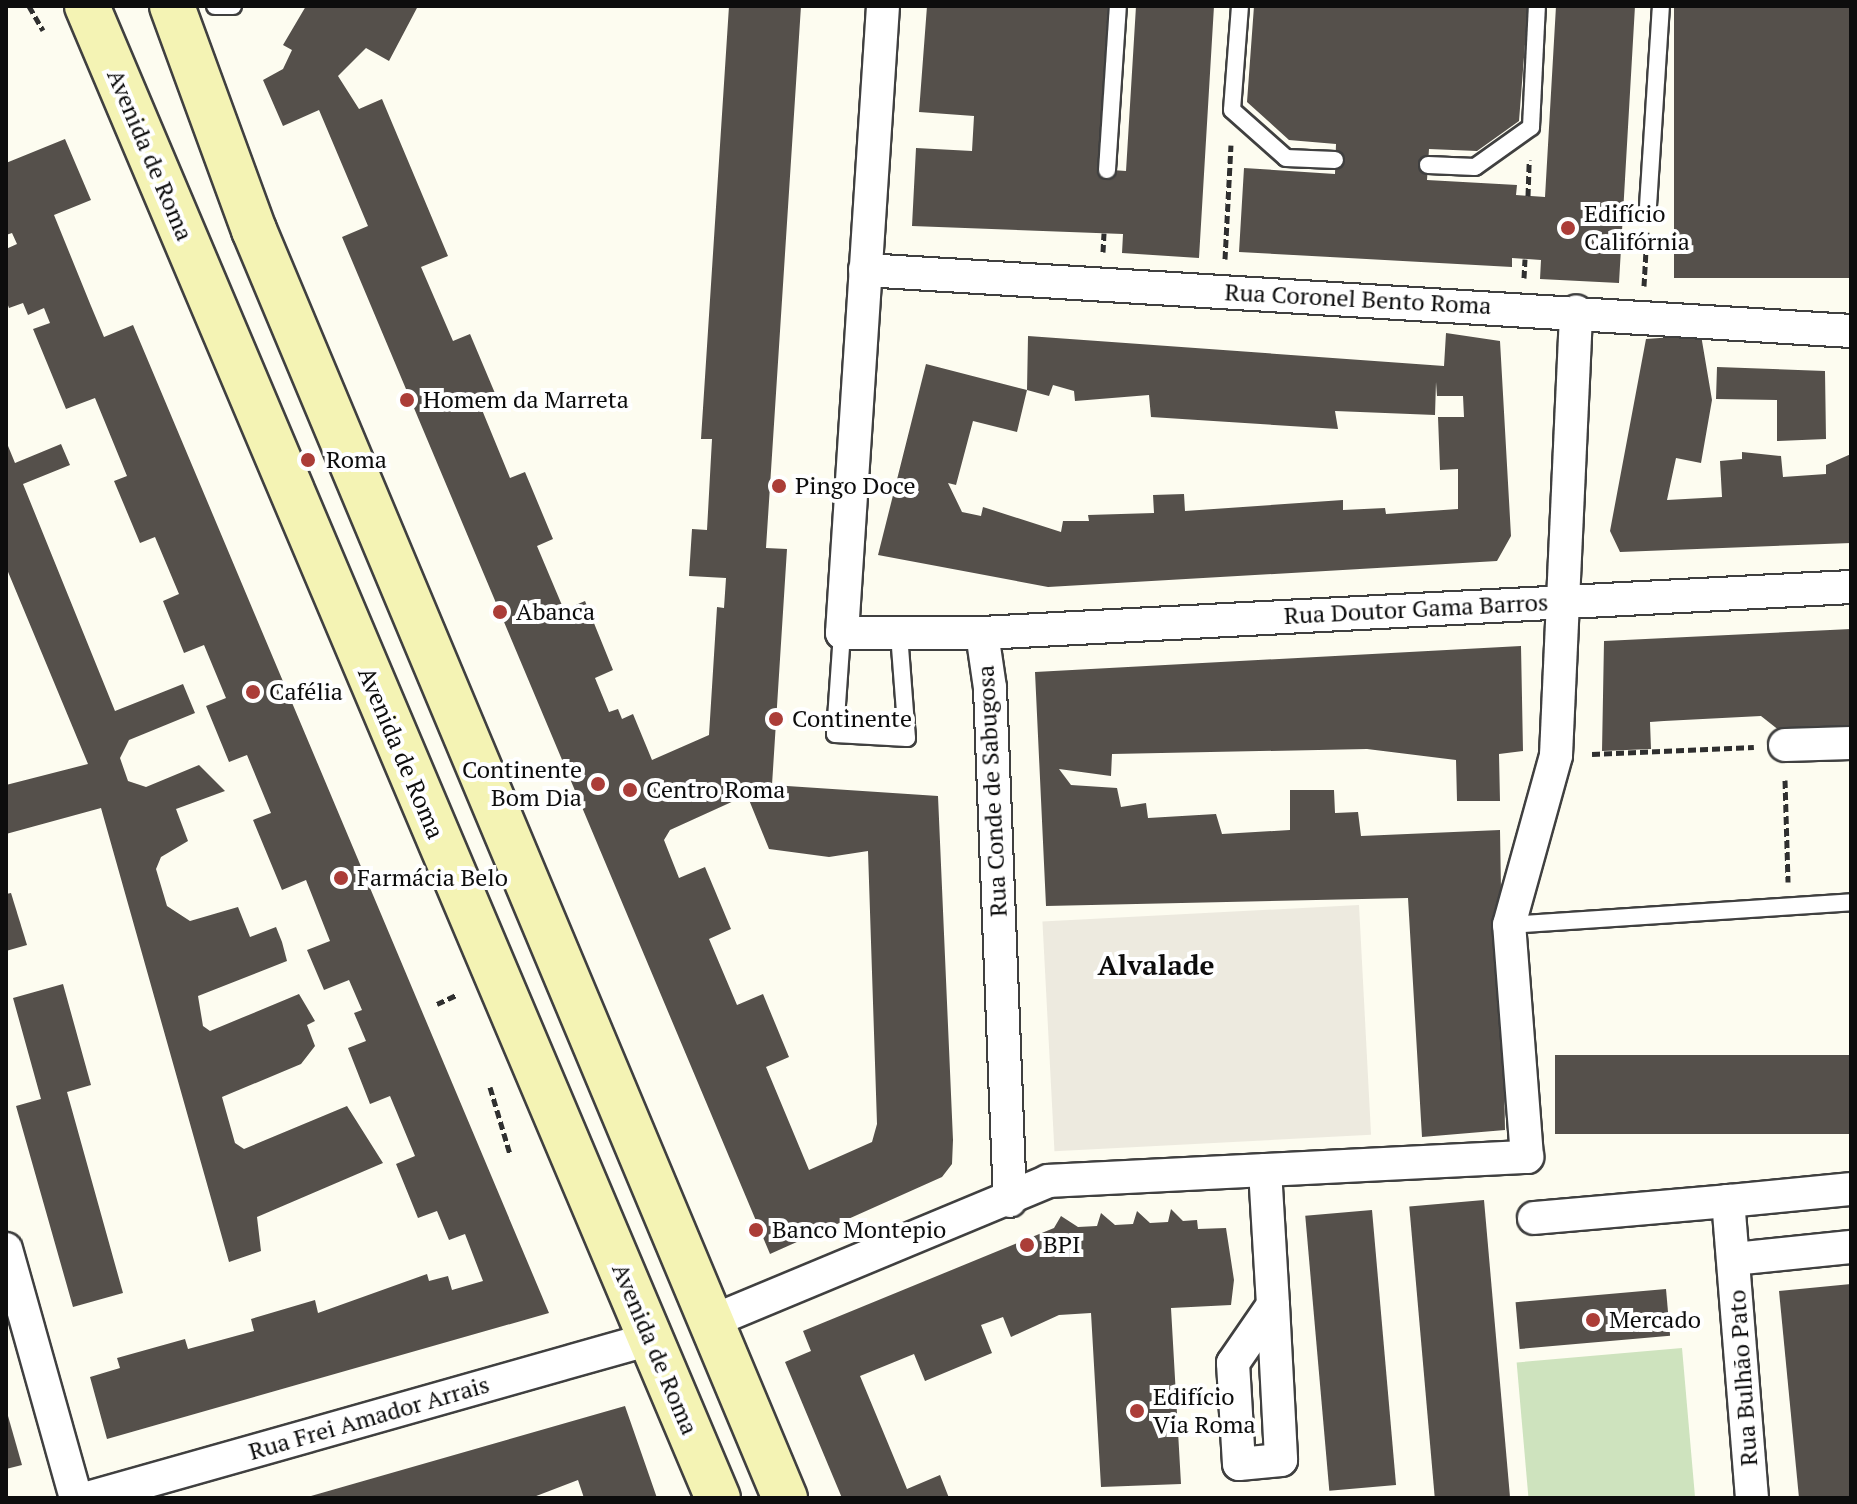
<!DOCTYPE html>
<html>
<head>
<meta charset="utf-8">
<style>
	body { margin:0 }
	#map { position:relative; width:1857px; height:1504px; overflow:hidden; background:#fdfcf0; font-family:"PT Serif",serif }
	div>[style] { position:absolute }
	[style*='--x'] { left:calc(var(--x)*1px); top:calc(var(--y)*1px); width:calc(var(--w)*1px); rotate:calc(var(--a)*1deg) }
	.green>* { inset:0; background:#cee3be; transform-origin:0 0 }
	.plaza>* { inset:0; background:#edeadf; transform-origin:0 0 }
	.building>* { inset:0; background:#55504b; transform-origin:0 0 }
	.path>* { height:5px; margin-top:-2.5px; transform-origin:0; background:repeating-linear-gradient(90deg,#2f2f2f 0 8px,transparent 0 12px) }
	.roads { filter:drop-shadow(2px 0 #404040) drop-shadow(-2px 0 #404040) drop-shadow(0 2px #404040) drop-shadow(0 -2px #404040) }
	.service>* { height:16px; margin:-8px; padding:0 8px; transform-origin:8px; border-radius:8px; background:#fff }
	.minor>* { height:32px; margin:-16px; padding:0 16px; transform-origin:16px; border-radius:16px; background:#fff }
	.secondary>* { height:44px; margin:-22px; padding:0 22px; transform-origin:22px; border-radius:22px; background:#f4f3b4 }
	.dots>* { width:22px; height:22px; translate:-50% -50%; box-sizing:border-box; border:4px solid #fff; border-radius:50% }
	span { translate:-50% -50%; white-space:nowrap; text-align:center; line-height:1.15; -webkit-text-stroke:8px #fff; paint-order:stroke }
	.street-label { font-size:24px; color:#0d0d0d }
	.poi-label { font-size:24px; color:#0d0d0d }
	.left { translate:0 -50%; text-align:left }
	.right { translate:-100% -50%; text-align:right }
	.quarter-label { font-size:28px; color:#0d0d0d; font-weight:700 }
	.frame { position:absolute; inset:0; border:8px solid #0d0d0d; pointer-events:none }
</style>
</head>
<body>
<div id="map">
	<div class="green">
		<div style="left:1682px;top:1348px;width:150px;height:166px;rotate:85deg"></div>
	</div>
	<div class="plaza">
		<div style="left:1359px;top:905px;width:230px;height:317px;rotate:87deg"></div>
	</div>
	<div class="building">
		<div style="clip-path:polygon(evenodd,306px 6px,418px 6px,389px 61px,366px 48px,338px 76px,359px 109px,382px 99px,448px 256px,421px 267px,453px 341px,470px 334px,497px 398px,480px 405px,510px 478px,525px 472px,553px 539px,537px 546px,564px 610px,585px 601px,613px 670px,595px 678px,609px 712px,618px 709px,622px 719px,633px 714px,652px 760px,709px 735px,717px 607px,724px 608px,726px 578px,689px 576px,692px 529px,707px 530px,712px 439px,701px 439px,729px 6px,801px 6px,766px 548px,787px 549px,772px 785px,938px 796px,953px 1140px,952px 1164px,942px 1177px,770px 1254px,342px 237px,368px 226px,319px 110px,283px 126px,263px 80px,283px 69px,292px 50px,283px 45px,306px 6px,747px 795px,769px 849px,829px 857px,868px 851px,877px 1124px,872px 1142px,809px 1170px,766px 1067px,789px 1057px,763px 994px,737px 1005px,709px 939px,731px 929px,705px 867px,679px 878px,664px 840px,670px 830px,747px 795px)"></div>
		<div style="clip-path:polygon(927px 6px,1108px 6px,1098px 169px,1126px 171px,1136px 6px,1214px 6px,1199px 258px,1122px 253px,1123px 234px,912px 226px,916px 148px,972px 151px,974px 116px,919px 112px)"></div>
		<div style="clip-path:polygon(1254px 6px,1528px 6px,1519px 121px,1477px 151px,1429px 149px,1427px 180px,1517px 185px,1516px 195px,1545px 197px,1556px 6px,1635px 6px,1619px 283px,1540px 279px,1541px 260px,1512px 258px,1512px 267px,1239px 252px,1244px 168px,1335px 174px,1336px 144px,1289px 140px,1247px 102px)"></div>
		<div style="left:1674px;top:6px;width:177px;height:272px"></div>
		<div style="clip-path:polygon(65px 139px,91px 200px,54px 215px,91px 306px,104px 337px,133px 325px,549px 1313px,107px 1439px,90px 1377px,120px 1368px,117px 1358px,185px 1339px,188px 1349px,254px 1331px,251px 1319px,315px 1300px,318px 1313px,427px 1274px,429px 1281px,448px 1276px,452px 1290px,483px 1281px,465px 1234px,449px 1240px,437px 1211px,418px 1218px,396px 1164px,415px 1156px,390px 1096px,370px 1104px,348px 1048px,366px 1041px,354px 1013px,362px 1010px,349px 980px,324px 990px,307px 950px,330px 941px,306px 880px,282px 890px,253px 820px,271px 813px,247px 755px,229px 762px,206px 706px,226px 698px,204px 645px,184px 653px,163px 601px,179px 594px,155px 537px,140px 543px,114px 481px,127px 476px,95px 398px,66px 409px,33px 329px,50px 323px,44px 308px,28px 315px,23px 303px,9px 308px,6px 300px,6px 249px,17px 244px,12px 233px,6px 235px,6px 163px)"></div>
		<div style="clip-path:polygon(1446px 333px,1500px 341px,1511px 536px,1497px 561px,1048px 587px,878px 555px,926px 364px,1027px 390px,1017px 432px,973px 421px,956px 485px,948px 483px,962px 512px,981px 516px,983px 507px,1061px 532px,1063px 521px,1089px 521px,1088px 515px,1154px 513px,1153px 495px,1184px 494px,1185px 511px,1343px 500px,1343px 510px,1385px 508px,1386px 514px,1458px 509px,1458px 469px,1440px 470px,1438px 417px,1464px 417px,1463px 396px,1437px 396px,1436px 382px,1435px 415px,1335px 411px,1338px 429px,1151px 417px,1149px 395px,1075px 401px,1074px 391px,1053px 385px,1049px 396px,1027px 390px,1028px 336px,1444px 366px)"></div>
		<div style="clip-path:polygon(1701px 335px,1712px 400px,1701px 463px,1676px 458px,1667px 500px,1722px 497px,1720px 461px,1742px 459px,1742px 452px,1781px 456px,1783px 477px,1826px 474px,1826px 465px,1851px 454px,1851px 543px,1620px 552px,1610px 531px,1646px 339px)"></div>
		<div style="clip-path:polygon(1717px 367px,1825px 371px,1826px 439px,1777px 441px,1777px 400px,1716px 399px)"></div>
		<div style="clip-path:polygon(6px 441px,15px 463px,61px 444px,70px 465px,23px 484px,115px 711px,183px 684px,195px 713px,129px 740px,120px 758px,128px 781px,146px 787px,199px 765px,225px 791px,176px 809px,188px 841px,161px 857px,156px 869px,167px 906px,190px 921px,238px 907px,250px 937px,276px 927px,282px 942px,287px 961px,198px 996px,203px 1026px,210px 1031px,299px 994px,315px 1021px,307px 1025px,315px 1046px,301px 1064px,222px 1097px,235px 1143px,244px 1149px,347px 1106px,383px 1163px,257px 1217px,261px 1251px,229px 1262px,101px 808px,6px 834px,6px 785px,88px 764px,6px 567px)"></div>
		<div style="clip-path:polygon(1851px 629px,1851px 733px,1785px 735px,1761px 716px,1664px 721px,1650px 722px,1651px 749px,1602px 751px,1604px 641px)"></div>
		<div style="clip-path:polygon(1521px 646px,1523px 751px,1499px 754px,1500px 801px,1457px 801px,1456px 760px,1367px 749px,1112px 754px,1111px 776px,1059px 769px,1071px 785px,1117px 788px,1121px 807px,1146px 803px,1148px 818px,1216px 814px,1222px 834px,1290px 830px,1290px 790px,1334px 790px,1335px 813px,1358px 812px,1361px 836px,1500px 830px,1505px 1130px,1422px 1137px,1408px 898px,1046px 906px,1035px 672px)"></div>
		<div style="clip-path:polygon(11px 893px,27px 945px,6px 951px,6px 894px)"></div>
		<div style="clip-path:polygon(63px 984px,91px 1085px,67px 1092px,123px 1293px,73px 1307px,16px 1106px,41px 1099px,13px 998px)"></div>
		<div style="left:1851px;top:1055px;width:79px;height:296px;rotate:90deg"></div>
		<div style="left:1484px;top:1200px;width:299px;height:75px;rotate:85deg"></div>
		<div style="clip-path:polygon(1171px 1209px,1183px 1221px,1197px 1220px,1198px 1229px,1226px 1228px,1234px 1280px,1231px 1305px,1171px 1308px,1181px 1484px,1101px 1487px,1091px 1313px,1059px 1315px,1011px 1337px,1003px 1317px,981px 1325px,992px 1353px,925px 1381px,914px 1354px,860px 1376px,907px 1489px,940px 1475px,949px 1498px,842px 1498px,785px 1362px,811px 1351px,803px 1331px,1054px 1228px,1061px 1216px,1078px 1227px,1097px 1226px,1101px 1213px,1115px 1225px,1133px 1224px,1137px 1211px,1150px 1223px,1168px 1222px)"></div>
		<div style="left:1372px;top:1210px;width:276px;height:67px;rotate:85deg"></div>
		<div style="clip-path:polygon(1851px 1284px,1851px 1498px,1799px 1498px,1779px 1291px)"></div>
		<div style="left:1666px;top:1289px;width:47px;height:151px;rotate:85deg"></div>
		<div style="clip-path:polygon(625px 1406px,657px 1498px,584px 1498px,578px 1480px,531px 1498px,304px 1498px)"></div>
		<div style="clip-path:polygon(6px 1409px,22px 1465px,6px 1469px)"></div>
	</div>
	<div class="path">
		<div style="--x:29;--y:6;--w:28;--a:60"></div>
		<div style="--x:1528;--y:196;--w:36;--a:-88"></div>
		<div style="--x:1103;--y:252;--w:19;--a:-87"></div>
		<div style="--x:1225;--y:259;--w:114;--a:-87"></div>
		<div style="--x:1524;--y:278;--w:19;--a:-87"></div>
		<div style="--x:1644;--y:286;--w:54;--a:-86.8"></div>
		<div style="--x:1592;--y:754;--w:162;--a:-2.5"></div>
		<div style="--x:1785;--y:780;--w:102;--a:88.3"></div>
		<div style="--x:437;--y:1004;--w:21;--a:-25"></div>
		<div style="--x:490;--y:1087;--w:70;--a:73.4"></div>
	</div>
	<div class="roads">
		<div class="service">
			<div style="--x:215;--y:6;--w:18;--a:0"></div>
			<div style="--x:1240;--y:6;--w:104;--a:94.4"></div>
			<div style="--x:1232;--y:110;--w:72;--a:41.6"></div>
			<div style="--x:1286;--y:158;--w:49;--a:2.3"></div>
			<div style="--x:1428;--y:165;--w:47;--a:2.4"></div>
			<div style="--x:1475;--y:167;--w:69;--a:-35.5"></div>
			<div style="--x:1531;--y:127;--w:121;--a:-87.2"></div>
			<div style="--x:1107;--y:170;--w:164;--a:-86.2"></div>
			<div style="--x:1648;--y:206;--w:200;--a:-86.3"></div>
			<div style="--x:842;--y:633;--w:101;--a:94"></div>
			<div style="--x:835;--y:734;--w:72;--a:3.2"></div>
			<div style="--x:907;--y:738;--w:105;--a:-94.4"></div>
			<div style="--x:1509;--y:925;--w:343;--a:-3.8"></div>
		</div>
		<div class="minor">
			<div style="--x:883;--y:6;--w:628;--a:93.74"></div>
			<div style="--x:842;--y:633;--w:140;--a:0"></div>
			<div style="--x:982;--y:633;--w:56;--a:81.7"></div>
			<div style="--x:990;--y:688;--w:513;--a:87.77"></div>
			<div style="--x:865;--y:270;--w:988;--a:3.54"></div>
			<div style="--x:982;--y:633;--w:870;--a:-3.03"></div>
			<div style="--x:1785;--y:745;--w:66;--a:-1.7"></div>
			<div style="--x:1265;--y:1170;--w:135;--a:86.6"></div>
			<div style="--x:1273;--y:1305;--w:155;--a:87"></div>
			<div style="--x:1281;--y:1460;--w:42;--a:174.6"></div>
			<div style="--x:1239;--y:1464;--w:101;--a:-93.4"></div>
			<div style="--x:1233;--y:1363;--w:70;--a:-55.4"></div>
			<div style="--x:1534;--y:1218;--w:195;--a:-5"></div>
			<div style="--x:6;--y:1249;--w:259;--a:74.3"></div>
			<div style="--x:1734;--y:1259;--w:118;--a:-5.9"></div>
			<div style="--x:710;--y:1322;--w:366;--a:-22.6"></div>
			<div style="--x:1048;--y:1181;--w:480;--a:-2.9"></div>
			<div style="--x:1527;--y:1157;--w:233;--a:-94.4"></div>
			<div style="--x:1509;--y:925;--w:176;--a:-74.5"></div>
			<div style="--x:1556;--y:755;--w:444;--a:-87.4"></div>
			<div style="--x:88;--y:1498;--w:584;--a:-15.8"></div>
			<div style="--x:1752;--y:1498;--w:298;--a:-94.6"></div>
			<div style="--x:1728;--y:1201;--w:124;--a:-5.6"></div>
		</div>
		<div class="secondary">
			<div style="--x:87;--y:6;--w:1620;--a:67.08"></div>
			<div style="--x:172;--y:6;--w:239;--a:69.9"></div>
			<div style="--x:254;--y:230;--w:1375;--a:67.28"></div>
		</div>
	</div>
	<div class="dots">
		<div style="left:1568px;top:228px;background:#ab3d38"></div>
		<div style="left:407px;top:400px;background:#ab3d38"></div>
		<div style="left:308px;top:460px;background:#ab3d38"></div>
		<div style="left:779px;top:486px;background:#ab3d38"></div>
		<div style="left:500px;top:612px;background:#ab3d38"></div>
		<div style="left:253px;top:692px;background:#ab3d38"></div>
		<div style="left:776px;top:719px;background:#ab3d38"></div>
		<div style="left:598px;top:784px;background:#ab3d38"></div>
		<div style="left:630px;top:790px;background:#ab3d38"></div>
		<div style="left:341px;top:878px;background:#ab3d38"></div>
		<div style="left:756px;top:1230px;background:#ab3d38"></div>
		<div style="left:1027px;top:1245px;background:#ab3d38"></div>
		<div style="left:1593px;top:1320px;background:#ab3d38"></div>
		<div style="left:1137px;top:1411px;background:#ab3d38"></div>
	</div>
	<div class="street-label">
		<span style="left:150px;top:155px;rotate:67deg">Avenida de Roma</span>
		<span style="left:1358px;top:299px;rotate:3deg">Rua Coronel Bento Roma</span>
		<span style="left:1416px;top:609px;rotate:-3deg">Rua Doutor Gama Barros</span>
		<span style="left:401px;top:753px;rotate:67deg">Avenida de Roma</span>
		<span style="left:992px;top:791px;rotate:-93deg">Rua Conde de Sabugosa</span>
		<span style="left:655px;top:1349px;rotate:67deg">Avenida de Roma</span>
		<span style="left:1743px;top:1378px;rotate:-94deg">Rua Bulhão Pato</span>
		<span style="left:369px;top:1418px;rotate:-16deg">Rua Frei Amador Arrais</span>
	</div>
	<div class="poi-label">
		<span class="left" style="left:1584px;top:228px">Edifício<br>Califórnia</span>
		<span class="left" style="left:423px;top:400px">Homem da Marreta</span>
		<span class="left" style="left:326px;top:460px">Roma</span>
		<span class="left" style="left:795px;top:486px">Pingo Doce</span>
		<span class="left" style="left:516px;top:612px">Abanca</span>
		<span class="left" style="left:269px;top:692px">Cafélia</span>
		<span class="left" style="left:792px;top:719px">Continente</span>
		<span class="right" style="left:582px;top:784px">Continente<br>Bom Dia</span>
		<span class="left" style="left:646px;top:790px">Centro Roma</span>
		<span class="left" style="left:357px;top:878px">Farmácia Belo</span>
		<span class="left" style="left:772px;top:1230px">Banco Montepio</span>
		<span class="left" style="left:1043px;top:1245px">BPI</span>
		<span class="left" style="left:1609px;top:1320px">Mercado</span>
		<span class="left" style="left:1153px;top:1411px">Edifício<br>Via Roma</span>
	</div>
	<div class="quarter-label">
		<span style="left:1156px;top:965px">Alvalade</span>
	</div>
	<div class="frame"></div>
</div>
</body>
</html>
